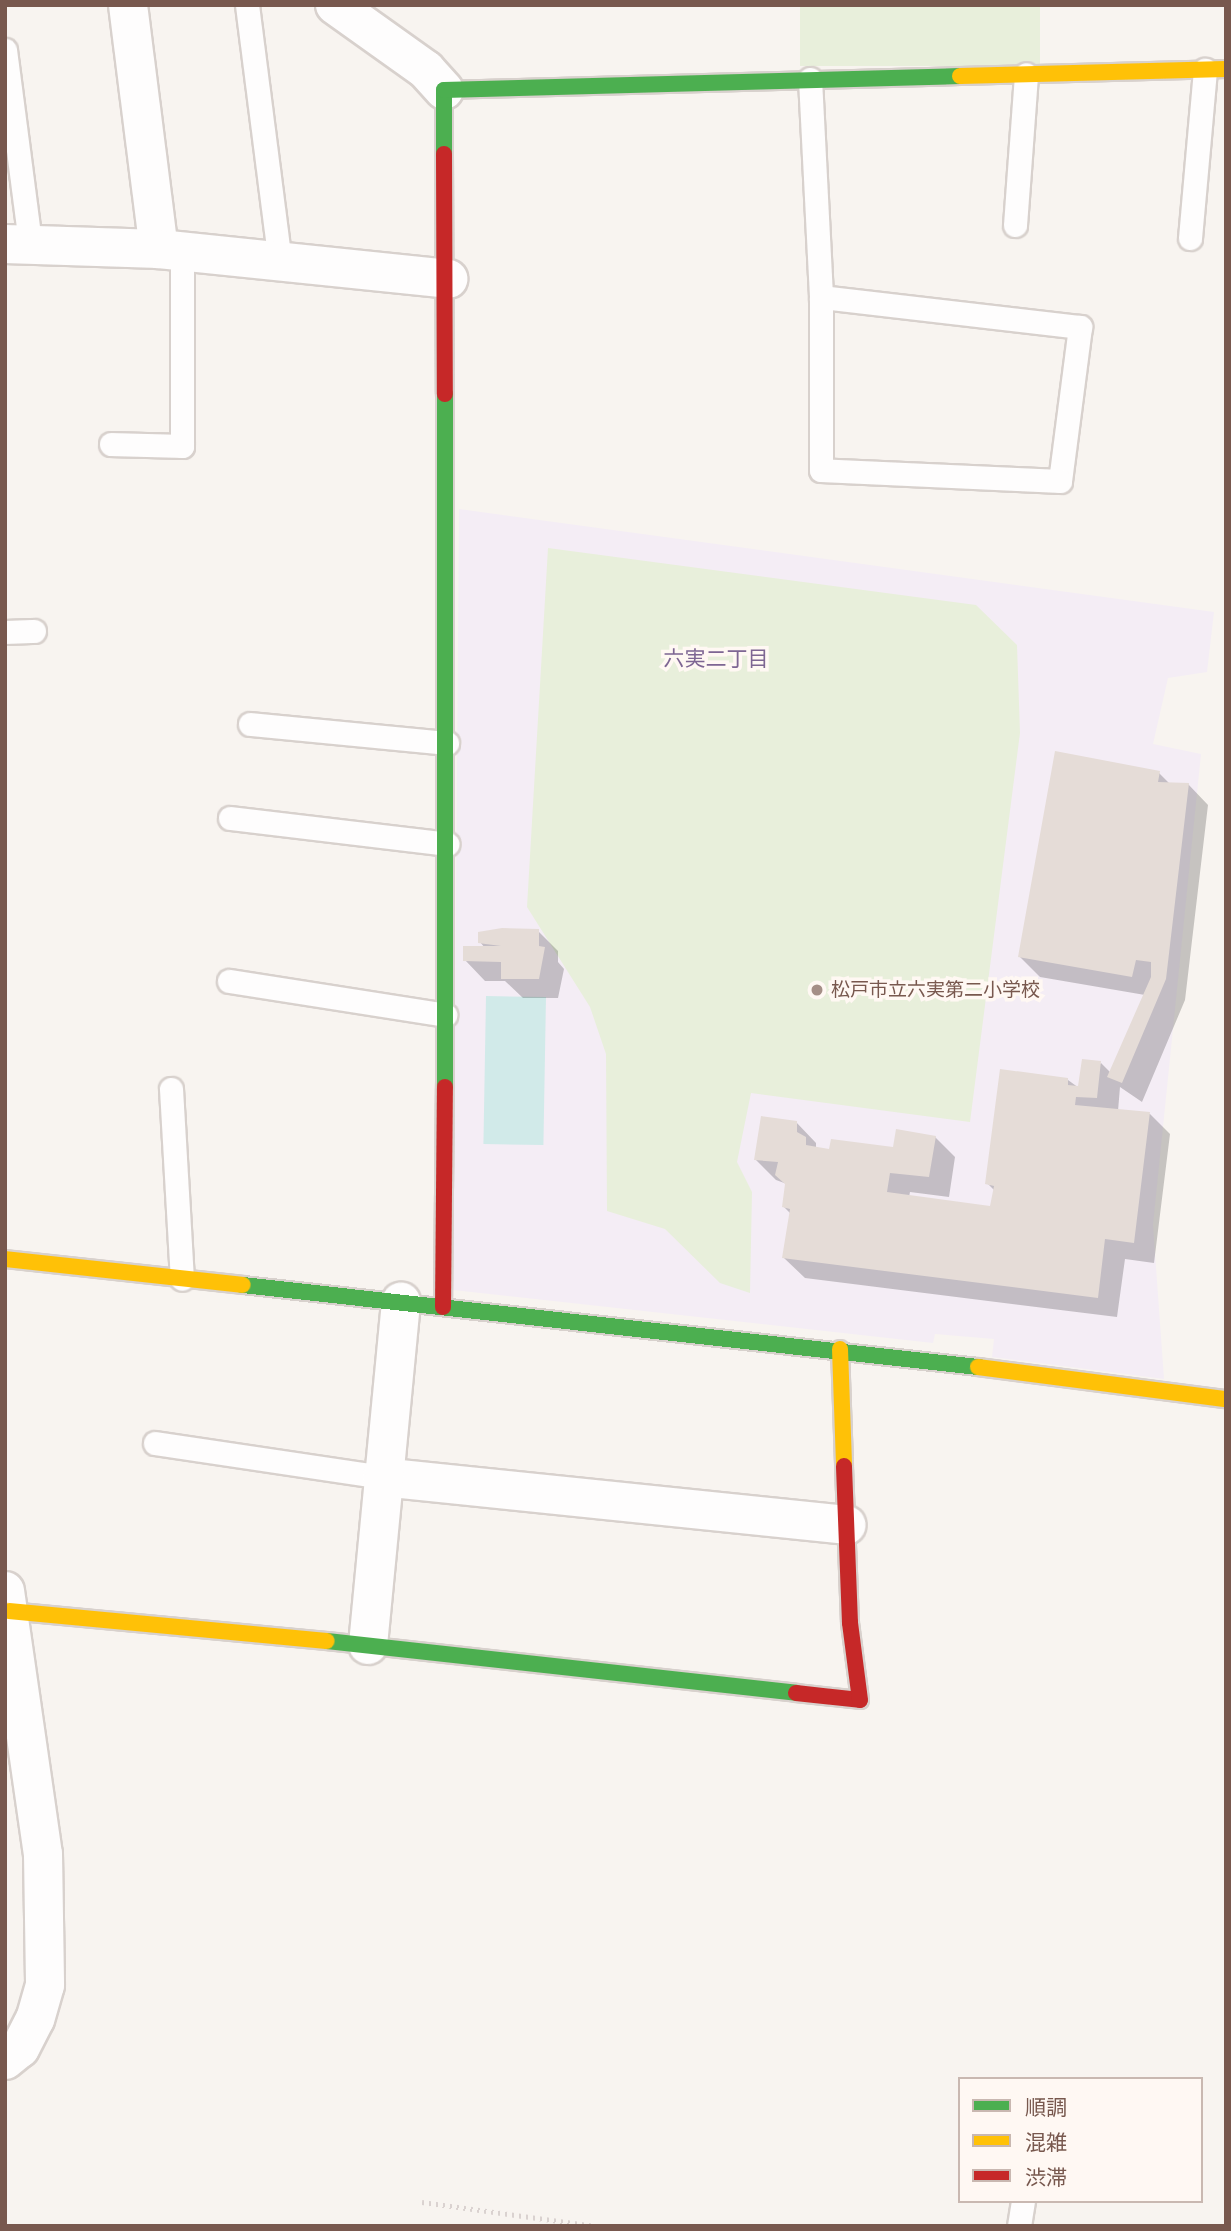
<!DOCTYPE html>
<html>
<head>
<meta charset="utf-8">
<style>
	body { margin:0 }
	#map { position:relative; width:1231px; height:2231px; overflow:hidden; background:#f8f4f0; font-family:"Open Sans","Noto Sans JP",sans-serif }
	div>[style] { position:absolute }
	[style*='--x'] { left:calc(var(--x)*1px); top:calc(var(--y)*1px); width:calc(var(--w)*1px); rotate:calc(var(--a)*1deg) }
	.education>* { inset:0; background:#f4edf5 }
	.green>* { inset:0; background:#e8efdb; transform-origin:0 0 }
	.water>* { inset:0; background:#d1eae9; transform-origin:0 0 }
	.shadow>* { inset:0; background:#0003 }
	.building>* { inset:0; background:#e5dcd7 }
	.path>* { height:4.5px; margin-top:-2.25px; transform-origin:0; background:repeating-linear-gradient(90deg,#dad2d0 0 2px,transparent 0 7px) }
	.roads { filter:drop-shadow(2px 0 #d8d1cd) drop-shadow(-2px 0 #d8d1cd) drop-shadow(0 2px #d8d1cd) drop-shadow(0 -2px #d8d1cd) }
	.lane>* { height:23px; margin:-11.5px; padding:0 11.5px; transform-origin:11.5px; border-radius:11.5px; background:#fefdfd }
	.street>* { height:38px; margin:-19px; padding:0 19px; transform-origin:19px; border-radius:19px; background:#fefdfd }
	.fast>* { height:16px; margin:-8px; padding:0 8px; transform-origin:8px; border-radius:8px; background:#4caf50 }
	.slow>* { height:16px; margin:-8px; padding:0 8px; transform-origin:8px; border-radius:8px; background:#ffc107 }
	.jam>* { height:16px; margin:-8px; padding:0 8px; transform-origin:8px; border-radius:8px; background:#c62828 }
	.dots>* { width:19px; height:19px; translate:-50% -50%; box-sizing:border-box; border:4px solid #fff8f3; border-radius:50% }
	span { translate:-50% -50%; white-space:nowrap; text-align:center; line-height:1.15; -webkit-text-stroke:7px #fff8f3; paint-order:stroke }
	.poi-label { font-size:19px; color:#78584e }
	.left { translate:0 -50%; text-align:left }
	.neighbourhood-label { font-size:21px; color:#7e6693 }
	.frame { position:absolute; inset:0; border:7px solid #78584e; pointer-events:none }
	.legend { position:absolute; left:958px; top:2077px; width:245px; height:126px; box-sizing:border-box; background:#fff8f3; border:2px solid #c9b8b1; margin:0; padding:9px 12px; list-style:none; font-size:21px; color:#78584e }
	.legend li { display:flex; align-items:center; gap:14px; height:35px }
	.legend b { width:35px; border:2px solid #c9b8b1 }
</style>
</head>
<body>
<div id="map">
	<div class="education">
		<div style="clip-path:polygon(459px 509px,1214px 612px,1207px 672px,1168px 678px,1153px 744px,1201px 754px,1153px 1225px,1164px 1379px,992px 1357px,994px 1339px,935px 1334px,933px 1343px,453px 1290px)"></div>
	</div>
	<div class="green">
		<div style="left:800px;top:5px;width:240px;height:61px"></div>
		<div style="clip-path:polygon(548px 548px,976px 605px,1017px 645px,1020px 733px,970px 1122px,751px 1093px,737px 1162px,752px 1192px,750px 1293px,720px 1283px,665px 1229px,607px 1211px,606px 1054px,590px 1007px,527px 907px)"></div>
	</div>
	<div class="water">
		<div style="left:486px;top:996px;width:60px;height:148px;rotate:1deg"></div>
	</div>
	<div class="shadow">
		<div style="clip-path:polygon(1159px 773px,1170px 784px,1188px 784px,1208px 805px,1185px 1000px,1142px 1102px,1120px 1087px,1118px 1111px,1150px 1114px,1170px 1134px,1154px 1263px,1125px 1259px,1117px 1317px,805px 1278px,784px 1258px,791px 1214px,784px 1207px,787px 1184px,776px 1180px,756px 1160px,796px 1122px,816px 1143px,816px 1149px,831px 1151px,894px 1149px,935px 1137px,955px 1157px,949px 1197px,910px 1192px,909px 1197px,991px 1208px,995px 1191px,987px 1183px,1068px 1080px,1079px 1088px,1101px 1063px,1111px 1073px,1145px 995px,1040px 977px,1020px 957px)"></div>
		<div style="clip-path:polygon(538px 931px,558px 951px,558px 962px,564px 969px,558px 998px,523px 998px,505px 981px,485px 981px,465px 960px,485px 948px,480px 942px)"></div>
	</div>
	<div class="building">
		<div style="clip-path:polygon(1055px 751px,1160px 771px,1158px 782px,1189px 783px,1166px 979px,1122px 1083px,1107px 1077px,1151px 977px,1151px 962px,1136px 960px,1132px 977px,1018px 957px)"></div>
		<div style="clip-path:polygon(502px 928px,539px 929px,539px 946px,545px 947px,539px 979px,501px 979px,501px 962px,463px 961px,463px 946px,501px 946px,478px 943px,478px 932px)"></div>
		<div style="clip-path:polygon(1082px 1059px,1101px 1061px,1097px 1098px,1076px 1097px,1075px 1105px,1150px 1112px,1134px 1243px,1105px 1239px,1098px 1298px,782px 1258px,790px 1209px,782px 1207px,785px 1184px,775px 1175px,778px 1162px,754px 1160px,761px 1116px,797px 1121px,797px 1132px,806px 1137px,806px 1145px,829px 1149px,831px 1139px,893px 1147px,896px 1129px,936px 1136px,929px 1177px,890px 1173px,887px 1192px,990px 1206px,994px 1186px,985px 1184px,1000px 1069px,1068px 1078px,1068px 1085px,1078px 1086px)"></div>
	</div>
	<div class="path">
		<div style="--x:422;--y:2202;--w:175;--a:7.9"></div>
	</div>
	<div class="roads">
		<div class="lane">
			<div style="--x:247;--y:5;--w:261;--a:82.7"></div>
			<div style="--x:5;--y:50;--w:195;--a:82.6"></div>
			<div style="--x:810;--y:79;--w:218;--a:87.1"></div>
			<div style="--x:821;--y:297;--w:261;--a:6.6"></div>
			<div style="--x:1080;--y:327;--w:155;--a:97.4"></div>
			<div style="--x:1060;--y:481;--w:239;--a:-177.4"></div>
			<div style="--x:821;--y:470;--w:173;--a:-90"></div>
			<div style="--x:1015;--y:225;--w:151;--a:-85.8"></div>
			<div style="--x:1190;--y:238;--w:169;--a:-84.9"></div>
			<div style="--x:111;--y:444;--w:71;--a:1.6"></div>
			<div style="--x:182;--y:446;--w:193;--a:-90"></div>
			<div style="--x:5;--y:632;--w:29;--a:-2"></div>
			<div style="--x:250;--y:724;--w:198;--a:5.5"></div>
			<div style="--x:230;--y:818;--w:219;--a:6.8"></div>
			<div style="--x:229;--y:981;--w:219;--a:8.9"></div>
			<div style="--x:171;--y:1089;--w:190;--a:86.7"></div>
			<div style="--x:155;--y:1443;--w:230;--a:8.5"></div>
			<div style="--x:1019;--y:2226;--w:25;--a:-81"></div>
		</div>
		<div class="street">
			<div style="--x:128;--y:5;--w:246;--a:82.8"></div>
			<div style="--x:159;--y:249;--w:291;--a:5.9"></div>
			<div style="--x:335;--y:5;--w:112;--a:35.5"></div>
			<div style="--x:426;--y:70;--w:27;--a:48"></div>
			<div style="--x:5;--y:244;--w:154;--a:1.9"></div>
			<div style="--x:382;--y:1477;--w:467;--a:5.9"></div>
			<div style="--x:5;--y:1591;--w:266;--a:81.8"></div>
			<div style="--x:43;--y:1854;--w:131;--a:89.1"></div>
			<div style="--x:45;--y:1985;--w:35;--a:106"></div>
			<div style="--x:35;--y:2019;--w:33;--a:117"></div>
			<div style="--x:20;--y:2048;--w:19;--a:141"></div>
			<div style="--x:368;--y:1645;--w:345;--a:-84.5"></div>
		</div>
		<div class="fast">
			<div style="--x:444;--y:154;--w:64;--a:-90"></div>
			<div style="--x:444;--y:90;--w:516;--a:-1.55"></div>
			<div style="--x:445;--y:1087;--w:693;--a:-90"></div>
			<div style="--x:243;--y:1285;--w:740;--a:6.37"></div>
			<div style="--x:327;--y:1641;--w:472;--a:6.3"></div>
		</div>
		<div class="slow">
			<div style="--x:960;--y:76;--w:266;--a:-1.5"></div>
			<div style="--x:5;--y:1259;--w:239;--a:6.2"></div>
			<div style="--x:840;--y:1349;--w:117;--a:88"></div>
			<div style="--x:978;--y:1367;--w:250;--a:7.4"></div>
			<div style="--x:9;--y:1611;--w:319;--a:5.4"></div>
		</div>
		<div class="jam">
			<div style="--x:444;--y:154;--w:240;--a:89.8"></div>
			<div style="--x:443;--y:1307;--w:220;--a:-89.5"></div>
			<div style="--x:796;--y:1693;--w:64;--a:6.2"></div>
			<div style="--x:860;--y:1700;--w:78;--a:-97.4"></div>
			<div style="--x:850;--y:1623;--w:157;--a:-92.2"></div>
		</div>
	</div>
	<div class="dots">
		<div style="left:817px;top:990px;background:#a58f87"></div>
	</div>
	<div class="poi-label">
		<span class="left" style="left:831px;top:990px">松戸市立六実第二小学校</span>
	</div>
	<div class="neighbourhood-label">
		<span style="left:716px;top:658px">六実二丁目</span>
	</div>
	<div class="frame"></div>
	<ul class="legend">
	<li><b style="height:9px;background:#4caf50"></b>順調</li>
	<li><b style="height:9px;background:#ffc107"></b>混雑</li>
	<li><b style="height:9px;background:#c62828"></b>渋滞</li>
	</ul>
</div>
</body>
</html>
